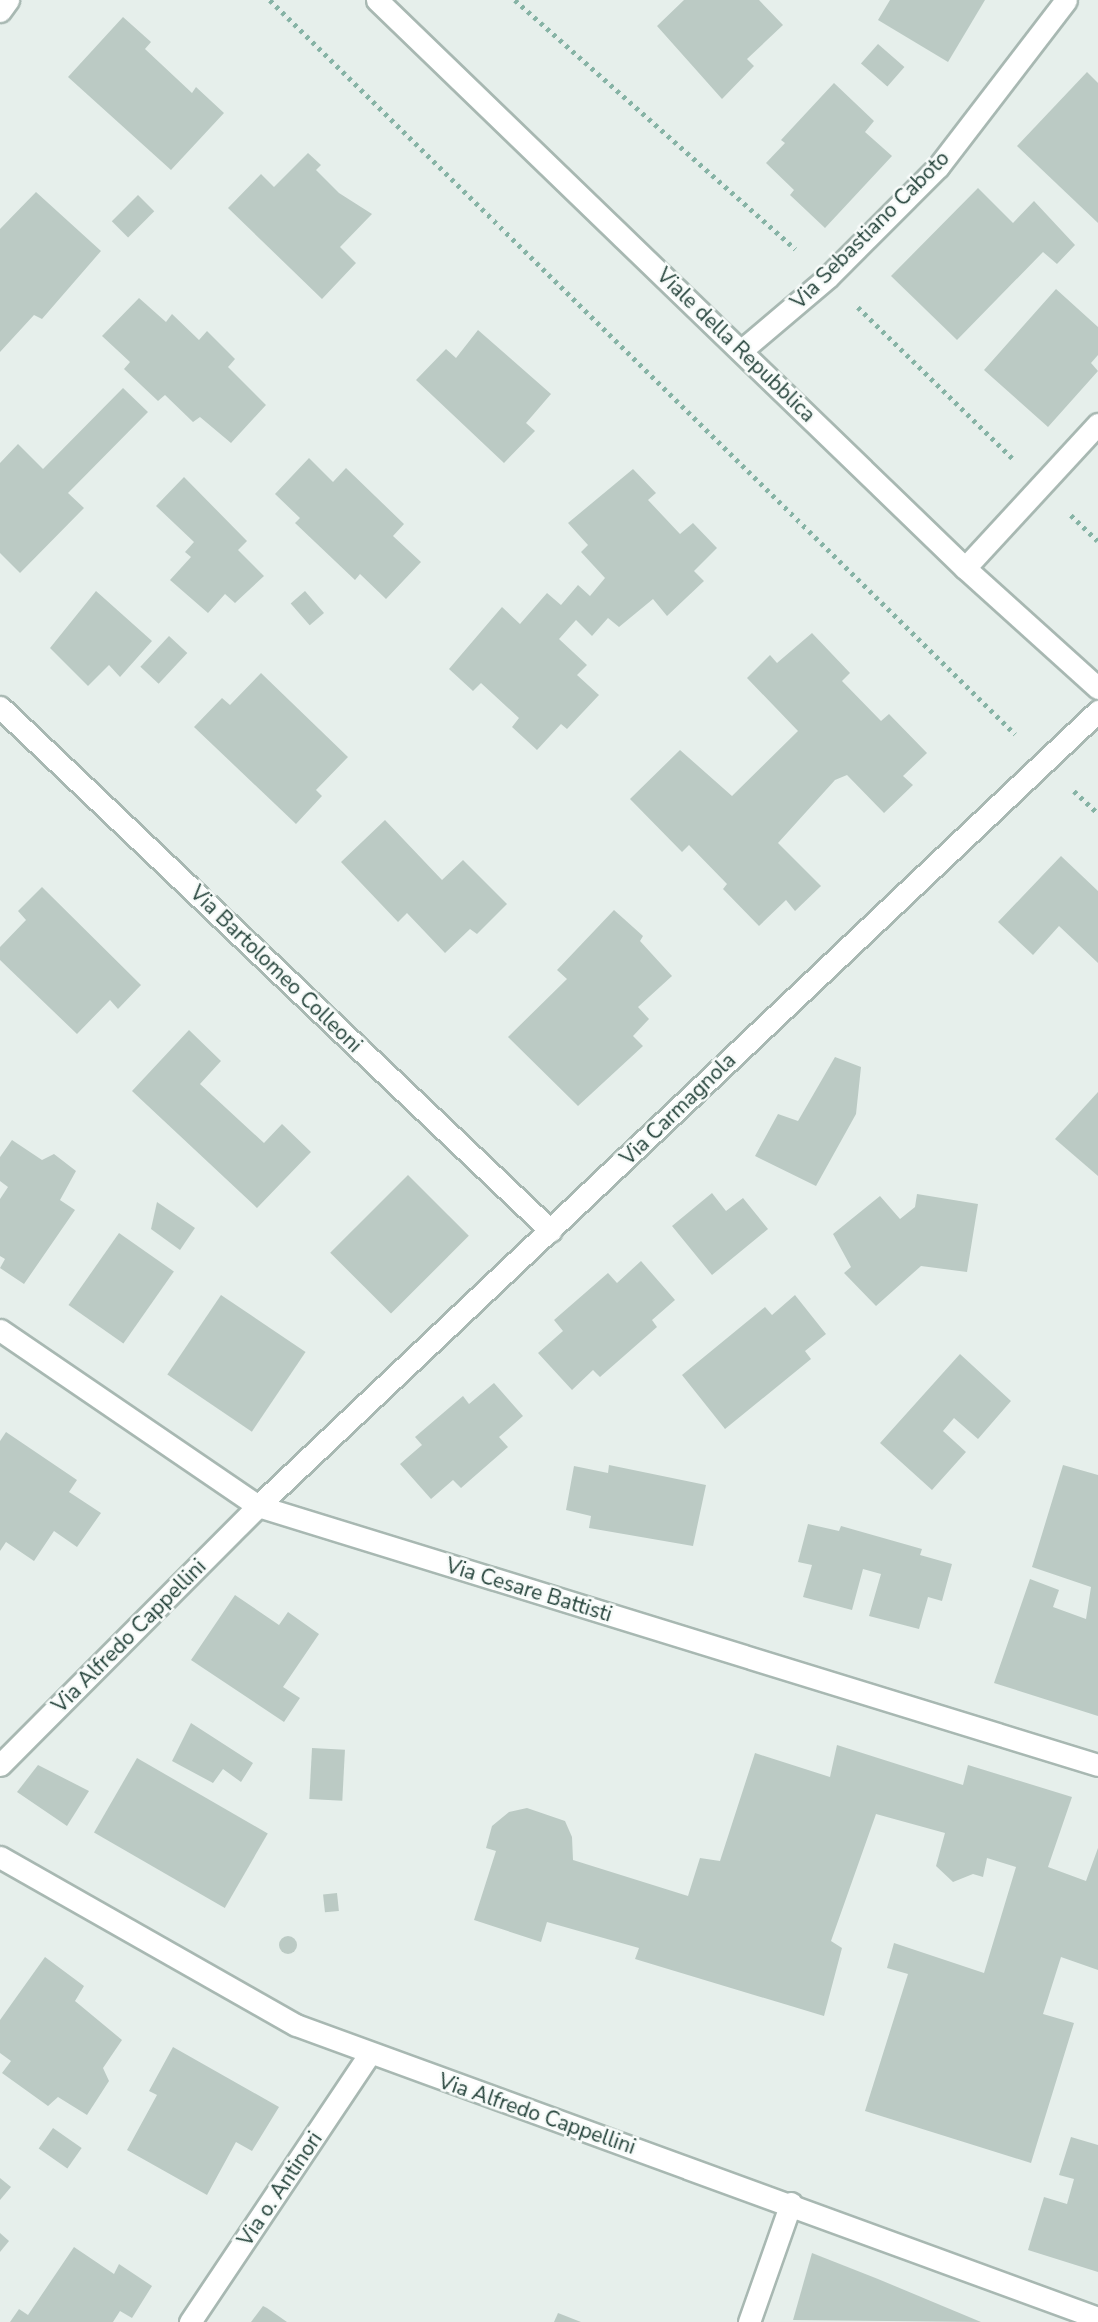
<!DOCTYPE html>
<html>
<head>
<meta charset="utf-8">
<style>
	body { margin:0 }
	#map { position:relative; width:1098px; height:2322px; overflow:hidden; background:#e6efeb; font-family:"Nunito Sans",sans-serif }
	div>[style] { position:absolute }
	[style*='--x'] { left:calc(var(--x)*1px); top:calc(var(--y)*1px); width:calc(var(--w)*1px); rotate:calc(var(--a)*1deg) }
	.building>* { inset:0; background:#bbcac4; transform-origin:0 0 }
	.round { border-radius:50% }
	.path>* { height:4.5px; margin-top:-2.25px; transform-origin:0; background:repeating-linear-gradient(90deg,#86b3a5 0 3.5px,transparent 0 8.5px) }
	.roads { filter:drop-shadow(2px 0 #a8b8b2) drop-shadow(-2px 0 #a8b8b2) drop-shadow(0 2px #a8b8b2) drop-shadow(0 -2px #a8b8b2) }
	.service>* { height:21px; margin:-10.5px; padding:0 10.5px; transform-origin:10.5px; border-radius:10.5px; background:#fff }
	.minor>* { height:21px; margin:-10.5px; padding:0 10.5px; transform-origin:10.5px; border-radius:10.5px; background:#fff }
	.tertiary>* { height:21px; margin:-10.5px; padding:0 10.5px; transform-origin:10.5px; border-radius:10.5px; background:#fff }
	span { translate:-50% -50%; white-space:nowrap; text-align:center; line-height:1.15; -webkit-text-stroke:5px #f7fbf9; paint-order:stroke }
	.street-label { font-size:21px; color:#24423a }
</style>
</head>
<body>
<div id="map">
	<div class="building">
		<div style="clip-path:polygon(684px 0,759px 0,783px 25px,747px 59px,754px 66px,722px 99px,657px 26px)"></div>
		<div style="clip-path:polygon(890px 0,985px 0,948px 62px,878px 20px)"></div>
		<div style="clip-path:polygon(123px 17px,151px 42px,145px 49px,192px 93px,196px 87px,224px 113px,171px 170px,68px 77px)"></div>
		<div style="left:878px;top:44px;width:35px;height:26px;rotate:41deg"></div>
		<div style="clip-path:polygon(1087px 72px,1098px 83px,1098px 223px,1017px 146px)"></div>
		<div style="clip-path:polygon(834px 83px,874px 121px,865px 132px,892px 156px,825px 228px,790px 195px,794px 190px,766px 163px,785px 143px,781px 140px)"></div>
		<div style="clip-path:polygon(308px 153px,321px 165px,316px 170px,339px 193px,372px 214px,340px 247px,356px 263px,322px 299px,228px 208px,261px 174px,274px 187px)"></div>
		<div style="clip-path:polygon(978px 188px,1013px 223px,1034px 201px,1075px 245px,1057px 264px,1043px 252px,957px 340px,891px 276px)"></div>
		<div style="clip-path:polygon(36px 192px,101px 251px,42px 319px,34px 315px,0 352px,0 229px)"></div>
		<div style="left:138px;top:195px;width:23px;height:37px;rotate:45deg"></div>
		<div style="clip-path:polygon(1056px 289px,1098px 327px,1098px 355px,1091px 363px,1098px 371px,1048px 427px,984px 370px)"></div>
		<div style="clip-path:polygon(139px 298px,166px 322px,172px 314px,199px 340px,207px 331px,235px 359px,228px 367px,266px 405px,231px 443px,200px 417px,193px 422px,165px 395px,158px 401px,124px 369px,130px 362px,102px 336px)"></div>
		<div style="clip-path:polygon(478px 330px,551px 394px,526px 423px,535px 431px,504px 463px,416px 380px,446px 349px,456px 358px)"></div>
		<div style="clip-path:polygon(123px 388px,148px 412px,68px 493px,84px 508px,20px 573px,0 553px,0 463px,18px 444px,43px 469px)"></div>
		<div style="clip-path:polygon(309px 458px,333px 482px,346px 468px,404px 524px,393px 536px,421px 562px,386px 599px,360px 574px,355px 580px,295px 523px,300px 518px,275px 494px)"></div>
		<div style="clip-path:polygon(633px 469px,656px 493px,648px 500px,680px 534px,693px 523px,717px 548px,694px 571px,704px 581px,667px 616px,653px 599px,619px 627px,608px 618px,592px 636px,576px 620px,559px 639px,587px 665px,577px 675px,599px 695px,567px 729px,561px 724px,537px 750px,512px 727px,519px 718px,481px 683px,473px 691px,449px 669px,502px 607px,520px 624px,547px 593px,561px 605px,578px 585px,590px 596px,605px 578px,581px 552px,588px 545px,568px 523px)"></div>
		<div style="clip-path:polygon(184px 477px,247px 541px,238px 550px,264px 576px,235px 603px,225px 594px,208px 613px,170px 580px,191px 557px,185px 552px,194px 542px,156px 506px)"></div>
		<div style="clip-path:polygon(96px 591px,152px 641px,120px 677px,109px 665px,88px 686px,50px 648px)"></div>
		<div style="left:305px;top:591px;width:29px;height:19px;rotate:49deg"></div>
		<div style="clip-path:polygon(812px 633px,850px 673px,842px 681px,881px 721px,889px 714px,927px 753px,903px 776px,913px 785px,884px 813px,847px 775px,835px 780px,778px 843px,821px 886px,795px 911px,786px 900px,759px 926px,723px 889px,727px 884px,689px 845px,682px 852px,630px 799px,680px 750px,732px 796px,798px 731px,747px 678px,770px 655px,777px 663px)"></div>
		<div style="left:169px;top:636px;width:25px;height:42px;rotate:43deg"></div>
		<div style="clip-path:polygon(261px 673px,348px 757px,316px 790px,322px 796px,296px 824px,194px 727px,222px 698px,230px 705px)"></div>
		<div style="clip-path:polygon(385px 820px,442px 880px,463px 860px,507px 904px,477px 934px,470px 929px,445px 953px,407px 913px,398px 922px,341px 862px)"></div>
		<div style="clip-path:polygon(1061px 856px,1098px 891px,1098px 963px,1059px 926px,1033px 955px,998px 922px)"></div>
		<div style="clip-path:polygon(42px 887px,141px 985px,118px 1009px,110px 1000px,77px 1034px,0 960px,0 947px,26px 920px,18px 911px)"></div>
		<div style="clip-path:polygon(614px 910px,643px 936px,640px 941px,672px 976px,638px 1007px,649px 1019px,633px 1036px,643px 1046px,578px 1106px,508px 1037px,567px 979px,557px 970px)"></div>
		<div style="clip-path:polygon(189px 1030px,221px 1061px,200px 1084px,264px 1143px,282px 1124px,311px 1152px,257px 1208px,132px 1091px)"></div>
		<div style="clip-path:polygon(835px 1057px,861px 1067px,856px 1114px,816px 1186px,755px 1156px,778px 1114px,798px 1121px)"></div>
		<div style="clip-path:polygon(1098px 1092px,1098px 1176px,1055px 1139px)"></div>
		<div style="clip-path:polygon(12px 1140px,42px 1160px,54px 1154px,76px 1171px,60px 1200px,75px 1210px,24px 1284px,0 1268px,5px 1259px,0 1256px,0 1199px,8px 1187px,0 1181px,0 1157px)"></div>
		<div style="left:408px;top:1175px;width:86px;height:110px;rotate:45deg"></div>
		<div style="clip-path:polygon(712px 1193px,726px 1211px,743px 1198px,768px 1229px,712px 1275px,672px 1226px)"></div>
		<div style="clip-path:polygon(917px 1194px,978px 1204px,967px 1272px,921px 1266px,876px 1306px,844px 1273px,851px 1267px,833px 1234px,880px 1196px,900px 1219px,915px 1207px)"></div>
		<div style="clip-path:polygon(157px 1202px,195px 1228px,180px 1250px,151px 1229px)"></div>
		<div style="left:119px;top:1233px;width:67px;height:88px;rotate:35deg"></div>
		<div style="clip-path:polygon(641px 1261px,675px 1300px,652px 1320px,657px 1327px,600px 1377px,593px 1370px,572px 1390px,538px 1353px,563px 1331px,554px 1320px,608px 1273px,617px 1283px)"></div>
		<div style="left:221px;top:1295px;width:102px;height:96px;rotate:34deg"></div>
		<div style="clip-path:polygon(795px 1295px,826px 1334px,805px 1351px,811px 1359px,725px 1429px,682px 1375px,765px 1307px,772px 1315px)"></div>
		<div style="clip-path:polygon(960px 1354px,1011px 1401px,978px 1439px,954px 1418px,943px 1431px,966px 1452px,932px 1490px,880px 1443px)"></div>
		<div style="clip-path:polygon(494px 1383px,523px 1416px,499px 1437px,508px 1447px,461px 1488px,453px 1480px,431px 1499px,400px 1464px,422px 1445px,415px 1437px,463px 1396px,469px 1404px)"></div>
		<div style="clip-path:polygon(6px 1432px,77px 1480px,69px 1492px,101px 1513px,77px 1547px,54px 1531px,34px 1561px,6px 1542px,0 1551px,0 1441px)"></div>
		<div style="clip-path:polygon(609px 1465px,706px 1485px,693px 1546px,589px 1528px,591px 1516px,566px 1510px,574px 1466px,608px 1473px)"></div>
		<div style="clip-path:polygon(1063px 1465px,1098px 1475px,1098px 1716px,994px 1683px,1030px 1579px,1059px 1590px,1053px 1607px,1086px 1619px,1091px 1587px,1032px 1567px)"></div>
		<div style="clip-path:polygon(808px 1524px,839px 1531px,841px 1526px,922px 1549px,920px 1555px,952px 1564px,942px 1601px,928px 1597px,919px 1629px,869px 1616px,881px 1574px,863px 1569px,852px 1610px,803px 1597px,812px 1565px,798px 1562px)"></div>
		<div style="clip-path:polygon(235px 1595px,279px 1625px,288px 1612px,319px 1634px,283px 1687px,300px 1698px,284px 1722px,191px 1660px)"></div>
		<div style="clip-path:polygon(191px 1723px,253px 1763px,241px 1782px,223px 1769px,213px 1783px,172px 1761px)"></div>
		<div style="clip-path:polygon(837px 1745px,963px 1785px,968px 1765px,1072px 1797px,1048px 1867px,1086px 1881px,1098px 1848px,1098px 1970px,1061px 1957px,1043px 2014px,1074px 2023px,1031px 2163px,865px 2111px,908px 1974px,887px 1968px,894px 1943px,984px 1973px,1016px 1867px,987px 1858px,983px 1877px,973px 1874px,953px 1882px,936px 1866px,945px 1833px,876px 1814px,831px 1941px,842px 1948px,824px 2016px,635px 1959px,639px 1948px,547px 1922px,541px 1942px,474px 1920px,496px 1851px,486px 1848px,492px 1826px,509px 1812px,527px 1808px,565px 1821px,572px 1837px,573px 1860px,688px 1896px,700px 1858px,720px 1861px,755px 1753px,830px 1777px)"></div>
		<div style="left:312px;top:1748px;width:33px;height:51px;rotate:3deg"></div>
		<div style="left:137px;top:1758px;width:151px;height:86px;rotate:30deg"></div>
		<div style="clip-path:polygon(38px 1765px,89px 1791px,67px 1826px,17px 1792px)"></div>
		<div style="left:337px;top:1893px;width:18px;height:14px;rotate:84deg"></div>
		<div class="round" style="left:279px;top:1936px;width:18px;height:18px"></div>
		<div style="clip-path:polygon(45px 1957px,84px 1986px,75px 2001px,122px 2040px,103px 2068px,109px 2081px,87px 2115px,58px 2097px,48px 2106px,2px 2073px,11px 2061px,0 2053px,0 2020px)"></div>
		<div style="clip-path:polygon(173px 2047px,279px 2107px,252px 2151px,236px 2142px,207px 2195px,127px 2150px,157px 2095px,149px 2091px)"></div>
		<div style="left:53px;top:2128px;width:35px;height:25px;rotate:35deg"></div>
		<div style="clip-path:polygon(1071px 2137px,1098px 2145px,1098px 2272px,1028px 2250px,1044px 2197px,1067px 2204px,1074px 2179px,1059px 2175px)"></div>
		<div style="clip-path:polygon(0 2178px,11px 2187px,0 2200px)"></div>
		<div style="clip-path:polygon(0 2233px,9px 2241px,0 2252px)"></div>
		<div style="clip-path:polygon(74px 2247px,114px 2274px,119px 2264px,152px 2286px,132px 2318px,120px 2311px,113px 2322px,10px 2322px,19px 2309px,28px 2315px)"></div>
		<div style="clip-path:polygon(812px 2253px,878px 2279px,981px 2322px,793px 2320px)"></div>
		<div style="clip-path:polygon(263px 2306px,267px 2308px,287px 2322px,251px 2322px)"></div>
		<div style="clip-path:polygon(558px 2313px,581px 2322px,554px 2322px)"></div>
	</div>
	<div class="path">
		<div style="--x:270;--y:0;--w:1046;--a:44.57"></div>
		<div style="--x:515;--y:0;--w:375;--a:41.6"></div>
		<div style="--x:858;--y:307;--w:216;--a:44.4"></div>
		<div style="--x:1071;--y:515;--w:37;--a:44"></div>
		<div style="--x:1074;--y:791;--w:33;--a:43"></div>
	</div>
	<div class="roads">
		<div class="service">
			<div style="--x:965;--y:568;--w:196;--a:-47.3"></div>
		</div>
		<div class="minor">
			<div style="--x:377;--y:0;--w:818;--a:44.01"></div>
			<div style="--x:965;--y:568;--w:179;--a:42.1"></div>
			<div style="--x:742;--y:350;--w:113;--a:-40.3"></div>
			<div style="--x:828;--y:277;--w:156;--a:-45"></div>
			<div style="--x:938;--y:167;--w:210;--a:-52.5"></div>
			<div style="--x:0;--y:707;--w:760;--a:43.56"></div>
			<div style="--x:0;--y:1330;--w:312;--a:34.3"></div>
			<div style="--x:258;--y:1506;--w:879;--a:17.14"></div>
			<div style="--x:0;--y:1765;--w:366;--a:-45.1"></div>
			<div style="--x:258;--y:1506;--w:1157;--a:-43.42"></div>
			<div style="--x:0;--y:1857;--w:340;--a:29.6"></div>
			<div style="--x:296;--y:2025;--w:854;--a:20.07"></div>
			<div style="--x:190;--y:2322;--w:321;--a:-56.2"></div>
			<div style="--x:749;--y:2322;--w:126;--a:-70.6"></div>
		</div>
		<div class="tertiary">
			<div style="--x:0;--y:11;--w:14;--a:-54"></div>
		</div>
	</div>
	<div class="street-label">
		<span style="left:870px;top:230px;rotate:-45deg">Via Sebastiano Caboto</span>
		<span style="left:736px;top:345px;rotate:44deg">Viale della Repubblica</span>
		<span style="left:276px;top:969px;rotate:44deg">Via Bartolomeo Colleoni</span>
		<span style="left:678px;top:1109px;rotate:-44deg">Via Carmagnola</span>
		<span style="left:529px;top:1590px;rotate:17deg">Via Cesare Battisti</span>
		<span style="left:129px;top:1636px;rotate:-45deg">Via Alfredo Cappellini</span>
		<span style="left:537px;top:2114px;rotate:19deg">Via Alfredo Cappellini</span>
		<span style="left:280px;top:2189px;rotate:-56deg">Via o. Antinori</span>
	</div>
</div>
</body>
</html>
